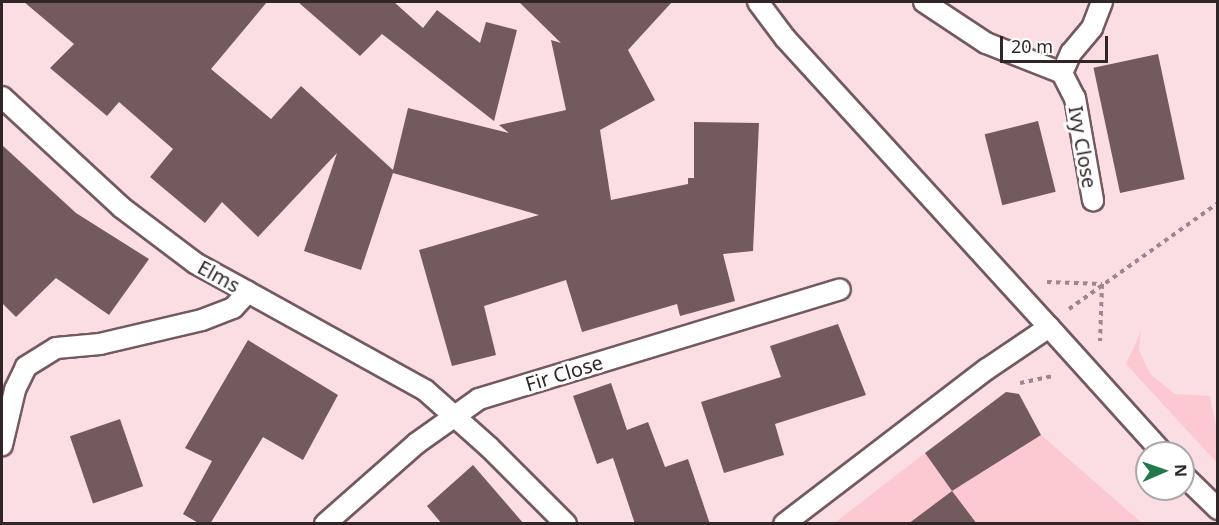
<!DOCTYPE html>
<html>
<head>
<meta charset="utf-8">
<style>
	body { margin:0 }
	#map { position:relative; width:1219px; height:525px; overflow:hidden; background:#fbdee3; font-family:"Noto Sans",sans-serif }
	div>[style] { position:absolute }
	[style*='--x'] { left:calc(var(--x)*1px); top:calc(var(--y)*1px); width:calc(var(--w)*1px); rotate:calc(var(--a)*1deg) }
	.green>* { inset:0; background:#fcc9d2 }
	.building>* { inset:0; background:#725a5e; transform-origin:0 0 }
	.path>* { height:4px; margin-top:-2px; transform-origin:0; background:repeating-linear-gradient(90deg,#9c888c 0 4.5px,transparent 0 9px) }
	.roads { filter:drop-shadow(2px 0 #725a5e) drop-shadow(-2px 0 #725a5e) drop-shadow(0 2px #725a5e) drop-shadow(0 -2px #725a5e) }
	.service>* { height:20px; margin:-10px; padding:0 10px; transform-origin:10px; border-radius:10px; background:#fff }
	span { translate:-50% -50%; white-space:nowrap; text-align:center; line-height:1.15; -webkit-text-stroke:6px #fff; paint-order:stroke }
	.street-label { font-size:20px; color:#302628 }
	.frame { position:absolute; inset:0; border:3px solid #302628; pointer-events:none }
	.north { position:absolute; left:1135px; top:441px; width:60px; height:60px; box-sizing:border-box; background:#fff; border:2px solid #aca8a9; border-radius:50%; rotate:88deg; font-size:16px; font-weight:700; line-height:24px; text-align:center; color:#302628 }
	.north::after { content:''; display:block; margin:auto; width:21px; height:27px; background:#22784b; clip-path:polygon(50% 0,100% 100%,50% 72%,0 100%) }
	.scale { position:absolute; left:1000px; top:36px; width:108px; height:27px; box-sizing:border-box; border:3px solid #302628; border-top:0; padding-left:8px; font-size:18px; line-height:21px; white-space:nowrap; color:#302628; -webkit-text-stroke:4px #fff; paint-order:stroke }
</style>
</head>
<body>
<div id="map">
	<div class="green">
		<div style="clip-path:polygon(1141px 331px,1139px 350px,1150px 374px,1175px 394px,1210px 396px,1217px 432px,1217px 463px,1126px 364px)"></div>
		<div style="clip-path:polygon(1041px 435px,1142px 523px,833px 524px,925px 453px,945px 482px,961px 486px)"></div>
	</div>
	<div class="building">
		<div style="clip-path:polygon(24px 2px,267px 2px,211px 69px,271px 119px,301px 86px,393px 170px,408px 108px,509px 133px,499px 125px,566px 110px,551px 40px,561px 43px,519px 2px,672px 2px,628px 50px,655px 100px,600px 130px,611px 200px,688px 184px,688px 178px,694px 178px,694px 122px,759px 123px,753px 251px,723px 254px,735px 301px,680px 316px,677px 304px,582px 332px,566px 280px,484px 306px,496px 355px,452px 366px,419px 250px,539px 215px,393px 173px,361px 270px,304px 251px,337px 153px,258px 237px,222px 202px,205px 223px,150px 177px,173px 149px,119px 102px,107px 116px,50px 68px,74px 44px)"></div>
		<div style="clip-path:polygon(298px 2px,394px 2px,423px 28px,437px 10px,480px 43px,486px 22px,517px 30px,494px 121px,382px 34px,360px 56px)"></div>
		<div style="left:1158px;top:54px;width:128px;height:66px;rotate:78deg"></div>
		<div style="left:1038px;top:121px;width:73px;height:55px;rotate:76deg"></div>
		<div style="clip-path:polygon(2px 145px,76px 213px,149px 259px,109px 315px,56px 278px,16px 317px,2px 303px)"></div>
		<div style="clip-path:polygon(838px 324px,866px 395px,775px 424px,784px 455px,724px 473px,701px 402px,781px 377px,770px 346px)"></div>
		<div style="clip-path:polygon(248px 340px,338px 395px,303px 460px,263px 437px,210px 524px,200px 524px,183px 514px,212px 461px,185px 448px)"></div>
		<div style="clip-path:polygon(611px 383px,627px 430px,648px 422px,665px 467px,688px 459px,710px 524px,635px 524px,613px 458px,597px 464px,573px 396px)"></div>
		<div style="clip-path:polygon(1006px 392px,1019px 394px,1041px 435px,952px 491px,925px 453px)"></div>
		<div style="left:120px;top:419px;width:71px;height:53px;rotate:71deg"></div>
		<div style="clip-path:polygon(473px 465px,524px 524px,442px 524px,427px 506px)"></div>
		<div style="clip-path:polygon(952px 491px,977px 524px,908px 524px)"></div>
	</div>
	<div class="path">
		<div style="--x:1047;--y:282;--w:55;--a:2.1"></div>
		<div style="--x:1102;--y:284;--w:57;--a:92"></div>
		<div style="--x:1069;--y:309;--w:183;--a:-35.4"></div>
		<div style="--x:1020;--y:383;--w:35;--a:-12"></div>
	</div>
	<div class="roads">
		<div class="service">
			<div style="--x:758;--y:2;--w:45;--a:53.1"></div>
			<div style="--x:785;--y:38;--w:391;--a:47.6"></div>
			<div style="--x:924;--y:2;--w:74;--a:33.5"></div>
			<div style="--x:986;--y:43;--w:82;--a:21.5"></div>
			<div style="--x:1062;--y:73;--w:28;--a:63"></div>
			<div style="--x:1075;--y:98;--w:104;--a:80"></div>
			<div style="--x:1062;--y:73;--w:22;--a:-66"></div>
			<div style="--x:1071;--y:53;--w:33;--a:-50"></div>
			<div style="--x:1092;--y:28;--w:28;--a:-69"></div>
			<div style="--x:2;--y:97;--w:162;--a:42.7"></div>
			<div style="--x:121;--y:207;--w:93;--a:37.1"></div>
			<div style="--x:195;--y:263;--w:60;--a:28.7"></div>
			<div style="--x:248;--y:292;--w:22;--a:133"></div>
			<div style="--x:233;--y:308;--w:33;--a:159"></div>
			<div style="--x:202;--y:320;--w:105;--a:166.8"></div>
			<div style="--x:100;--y:344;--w:44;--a:174.8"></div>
			<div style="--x:56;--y:348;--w:36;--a:148"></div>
			<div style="--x:26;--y:367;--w:25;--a:116"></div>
			<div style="--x:15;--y:390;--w:57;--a:103.3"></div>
			<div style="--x:248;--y:292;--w:202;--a:29"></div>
			<div style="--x:425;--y:390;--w:86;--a:41.7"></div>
			<div style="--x:489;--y:447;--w:109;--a:45"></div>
			<div style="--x:1183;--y:475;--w:49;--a:44.2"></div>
			<div style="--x:325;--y:524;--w:123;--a:-41.4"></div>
			<div style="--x:417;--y:443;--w:76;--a:-35.4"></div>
			<div style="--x:479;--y:399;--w:377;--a:-16.9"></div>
			<div style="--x:784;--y:524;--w:255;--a:-37.4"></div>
			<div style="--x:987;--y:369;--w:75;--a:-34.1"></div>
			<div style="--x:1049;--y:327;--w:170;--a:47.9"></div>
		</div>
	</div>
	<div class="street-label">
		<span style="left:1083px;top:147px;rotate:80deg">Ivy Close</span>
		<span style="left:219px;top:276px;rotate:29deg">Elms</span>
		<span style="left:564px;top:373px;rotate:-17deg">Fir Close</span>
	</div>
	<div class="frame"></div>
	<div class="north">N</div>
	<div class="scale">20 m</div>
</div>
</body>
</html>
